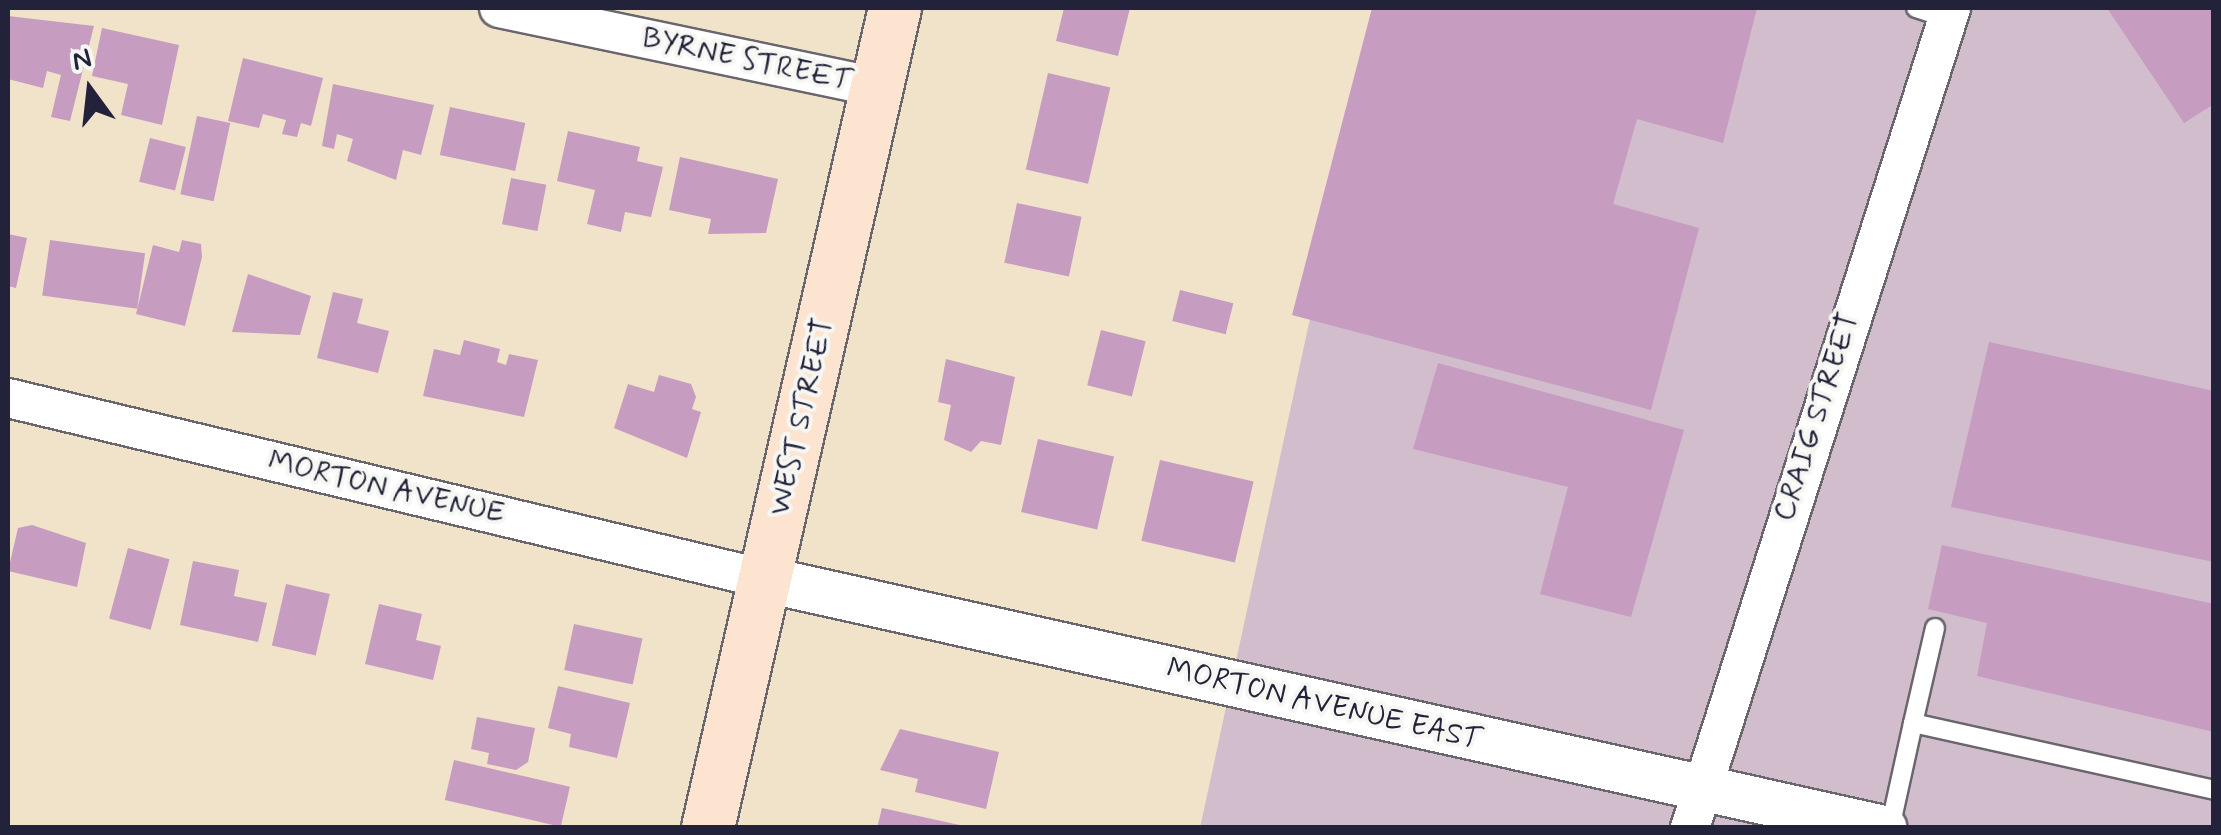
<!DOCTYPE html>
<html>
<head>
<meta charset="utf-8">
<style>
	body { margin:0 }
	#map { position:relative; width:2221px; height:835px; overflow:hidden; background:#f0e3c9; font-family:Mynerve,sans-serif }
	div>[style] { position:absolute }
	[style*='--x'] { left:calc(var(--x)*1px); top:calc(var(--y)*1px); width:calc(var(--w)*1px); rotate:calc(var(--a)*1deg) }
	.industrial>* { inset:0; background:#d1bdcc }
	.building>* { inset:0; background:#c69cc0; transform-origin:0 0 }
	.roads { filter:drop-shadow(2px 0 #6a666d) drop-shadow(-2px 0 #6a666d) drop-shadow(0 2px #6a666d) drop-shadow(0 -2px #6a666d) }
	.service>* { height:18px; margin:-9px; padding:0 9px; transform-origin:9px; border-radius:9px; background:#fff }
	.minor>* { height:38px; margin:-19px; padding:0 19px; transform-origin:19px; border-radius:19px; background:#fff }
	.tertiary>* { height:45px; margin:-22.5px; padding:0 22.5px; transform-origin:22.5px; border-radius:22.5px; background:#fff }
	.secondary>* { height:52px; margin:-26px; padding:0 26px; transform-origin:26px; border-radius:26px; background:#fde4d1 }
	span { translate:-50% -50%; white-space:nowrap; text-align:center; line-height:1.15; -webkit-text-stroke:8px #f6f6f2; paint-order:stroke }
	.street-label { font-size:30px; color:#22223b }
	.frame { position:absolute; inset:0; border:10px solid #22223b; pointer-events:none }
	.north { position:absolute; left:40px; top:40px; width:100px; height:100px; -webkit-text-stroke:8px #f6f6f2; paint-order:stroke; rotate:345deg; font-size:28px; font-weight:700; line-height:40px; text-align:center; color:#22223b }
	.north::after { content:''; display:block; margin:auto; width:35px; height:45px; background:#22223b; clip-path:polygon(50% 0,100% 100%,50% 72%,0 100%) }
</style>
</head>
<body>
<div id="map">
	<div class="industrial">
		<div style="clip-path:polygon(1377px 8px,2213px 8px,2213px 827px,1200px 828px)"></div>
	</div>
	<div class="building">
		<div style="clip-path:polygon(1064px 8px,1130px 8px,1118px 56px,1056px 41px)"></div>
		<div style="clip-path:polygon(1372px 8px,1757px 8px,1723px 143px,1637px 119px,1613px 204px,1699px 228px,1651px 410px,1292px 315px)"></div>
		<div style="clip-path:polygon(2107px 8px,2214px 8px,2214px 104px,2184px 123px)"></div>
		<div style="clip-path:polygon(8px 16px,94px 26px,70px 121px,51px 117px,61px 75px,47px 71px,43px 88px,8px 79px)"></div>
		<div style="clip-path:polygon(102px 28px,179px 45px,162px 125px,121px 115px,128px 84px,92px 76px)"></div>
		<div style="clip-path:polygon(243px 58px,323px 78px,311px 126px,301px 123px,297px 137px,282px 134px,286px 120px,263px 114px,259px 128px,228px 121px)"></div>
		<div style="left:1048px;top:73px;width:64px;height:99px;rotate:13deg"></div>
		<div style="clip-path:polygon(333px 84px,434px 105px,421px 155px,403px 150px,396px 180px,347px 161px,353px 139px,337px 134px,334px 149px,322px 146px)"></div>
		<div style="left:450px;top:107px;width:77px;height:49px;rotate:12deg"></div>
		<div style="left:197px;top:116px;width:34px;height:80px;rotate:12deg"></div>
		<div style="clip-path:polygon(568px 131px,640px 147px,637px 161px,663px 167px,651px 217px,625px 212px,621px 232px,587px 224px,595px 190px,557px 181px)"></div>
		<div style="left:150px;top:138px;width:37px;height:45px;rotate:14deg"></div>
		<div style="clip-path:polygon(680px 157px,778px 179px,766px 233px,708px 234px,711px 219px,669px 210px)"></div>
		<div style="left:511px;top:178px;width:36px;height:47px;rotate:11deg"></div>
		<div style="left:1017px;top:203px;width:66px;height:61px;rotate:12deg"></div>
		<div style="clip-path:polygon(8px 234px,27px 238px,16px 288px,8px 286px)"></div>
		<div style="left:50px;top:240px;width:96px;height:56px;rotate:8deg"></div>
		<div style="clip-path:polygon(182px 240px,201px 244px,202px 257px,185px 326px,136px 314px,153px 245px,179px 252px)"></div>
		<div style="clip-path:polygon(248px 274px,311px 296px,300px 335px,232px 332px)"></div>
		<div style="left:1180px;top:290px;width:55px;height:32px;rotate:14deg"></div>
		<div style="clip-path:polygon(333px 292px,363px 299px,357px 323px,389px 331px,378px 373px,317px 358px)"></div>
		<div style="left:1101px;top:330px;width:46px;height:57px;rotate:14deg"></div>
		<div style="clip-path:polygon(464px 340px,500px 349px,497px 362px,506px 365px,509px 354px,538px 360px,524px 417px,423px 396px,434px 349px,460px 355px)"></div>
		<div style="clip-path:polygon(1989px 342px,2214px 391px,2214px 562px,1951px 507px)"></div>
		<div style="clip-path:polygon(946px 359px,1015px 377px,1001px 445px,981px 441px,971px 452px,944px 440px,951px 405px,938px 402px)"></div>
		<div style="clip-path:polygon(1438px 363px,1684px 430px,1631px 617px,1540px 594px,1568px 487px,1413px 449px)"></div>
		<div style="clip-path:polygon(659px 375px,691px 384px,696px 397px,692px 409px,701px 412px,687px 458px,614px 428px,628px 384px,654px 392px)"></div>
		<div style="left:1038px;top:439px;width:78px;height:75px;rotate:13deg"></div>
		<div style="left:1160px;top:460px;width:96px;height:83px;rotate:13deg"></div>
		<div style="clip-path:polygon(32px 525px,86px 543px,77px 587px,8px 571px,18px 528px)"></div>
		<div style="clip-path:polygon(1942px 545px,2214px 604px,2214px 732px,1977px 676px,1987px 623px,1928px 609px)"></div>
		<div style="left:128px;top:548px;width:43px;height:73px;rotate:15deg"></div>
		<div style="clip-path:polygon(193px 561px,239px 570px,234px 596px,267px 603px,258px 642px,180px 625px)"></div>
		<div style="left:286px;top:584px;width:45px;height:63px;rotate:13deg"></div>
		<div style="clip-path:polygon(379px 604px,422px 614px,416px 640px,441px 646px,433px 680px,365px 664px)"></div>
		<div style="left:574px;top:624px;width:70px;height:47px;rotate:12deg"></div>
		<div style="clip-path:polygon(558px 686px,630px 703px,617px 758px,569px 747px,571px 734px,548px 728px)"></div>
		<div style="clip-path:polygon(477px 717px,535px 728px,528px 762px,516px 770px,487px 764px,489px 753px,471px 749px)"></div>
		<div style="clip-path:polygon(900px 729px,999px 752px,986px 809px,915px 792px,918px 779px,880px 770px)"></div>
		<div style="left:454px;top:760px;width:119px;height:41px;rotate:13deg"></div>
		<div style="clip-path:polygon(882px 808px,964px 826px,964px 828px,877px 828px)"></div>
	</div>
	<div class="roads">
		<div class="service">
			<div style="--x:1916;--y:8;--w:33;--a:18"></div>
			<div style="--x:1935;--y:628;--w:98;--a:103"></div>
			<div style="--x:1913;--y:723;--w:308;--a:12.5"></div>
			<div style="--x:1890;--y:828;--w:107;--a:-77.6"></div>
		</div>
		<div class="minor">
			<div style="--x:499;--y:8;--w:386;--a:11.8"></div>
			<div style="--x:8;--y:398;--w:778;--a:13.45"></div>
			<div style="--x:1690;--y:828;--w:861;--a:-72.34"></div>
		</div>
		<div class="tertiary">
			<div style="--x:765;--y:579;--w:1146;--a:12.55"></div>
		</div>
		<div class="secondary">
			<div style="--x:708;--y:828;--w:841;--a:-77.15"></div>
		</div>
	</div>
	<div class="street-label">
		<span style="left:747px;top:60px;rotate:12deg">BYRNE STREET</span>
		<span style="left:802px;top:417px;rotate:-77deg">WEST STREET</span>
		<span style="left:1817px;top:417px;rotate:-72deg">CRAIG STREET</span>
		<span style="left:386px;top:488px;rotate:13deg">MORTON AVENUE</span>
		<span style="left:1324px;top:705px;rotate:13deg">MORTON AVENUE EAST</span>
	</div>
	<div class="frame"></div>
	<div class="north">N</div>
</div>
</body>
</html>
